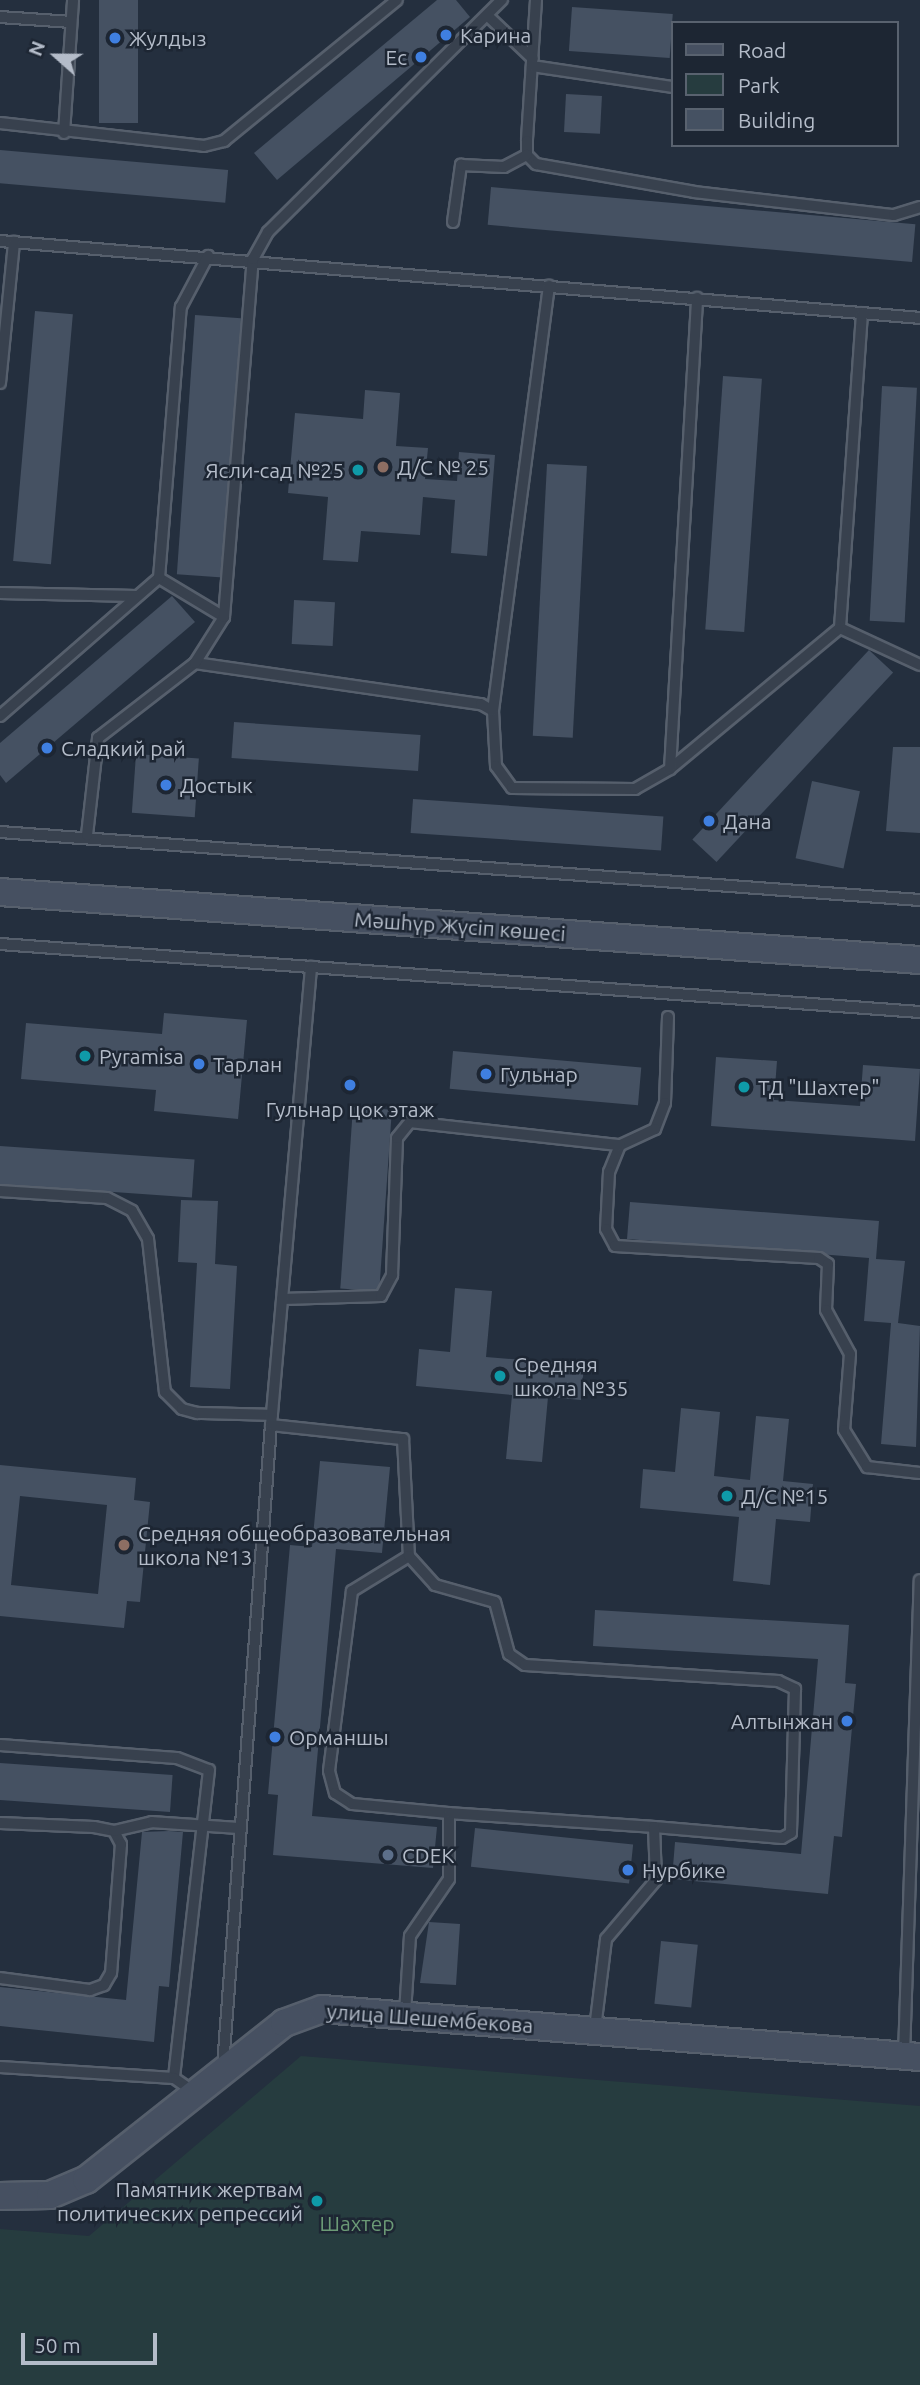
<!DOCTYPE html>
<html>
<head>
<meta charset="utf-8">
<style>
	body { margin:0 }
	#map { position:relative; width:920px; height:2385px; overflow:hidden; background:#242f3e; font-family:Ubuntu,sans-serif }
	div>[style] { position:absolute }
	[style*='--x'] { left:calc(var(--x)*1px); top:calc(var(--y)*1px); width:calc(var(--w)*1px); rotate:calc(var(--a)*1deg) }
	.green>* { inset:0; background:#263c3f }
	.building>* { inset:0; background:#455162; transform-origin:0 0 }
	.roads { filter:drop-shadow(2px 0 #565f6c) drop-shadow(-2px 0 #565f6c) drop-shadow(0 2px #565f6c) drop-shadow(0 -2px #565f6c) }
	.lane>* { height:10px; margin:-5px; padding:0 5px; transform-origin:5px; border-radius:5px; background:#38414e }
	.secondary>* { height:26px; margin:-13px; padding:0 13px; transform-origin:13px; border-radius:13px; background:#465061 }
	.dots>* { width:19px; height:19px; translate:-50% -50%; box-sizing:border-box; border:4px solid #1d2633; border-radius:50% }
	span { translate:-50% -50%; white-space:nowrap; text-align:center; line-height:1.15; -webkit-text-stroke:5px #1d2633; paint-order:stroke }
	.poi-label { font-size:21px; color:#b4bcc9 }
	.left { translate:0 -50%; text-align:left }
	.right { translate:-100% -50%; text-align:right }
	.street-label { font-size:21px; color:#b4bcc9 }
	.park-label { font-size:21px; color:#6b9a76 }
	.legend { position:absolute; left:671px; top:21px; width:228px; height:126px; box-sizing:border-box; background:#1d2633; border:2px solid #59626f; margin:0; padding:9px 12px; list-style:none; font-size:21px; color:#b4bcc9 }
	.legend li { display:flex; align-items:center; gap:14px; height:35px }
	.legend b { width:35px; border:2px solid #59626f }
	.north { position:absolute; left:21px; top:21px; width:70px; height:70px; -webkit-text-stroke:5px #1d2633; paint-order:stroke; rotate:291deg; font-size:19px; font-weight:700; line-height:28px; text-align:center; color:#b4bcc9 }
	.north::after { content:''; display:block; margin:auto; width:24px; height:32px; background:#b4bcc9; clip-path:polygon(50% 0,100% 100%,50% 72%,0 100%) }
	.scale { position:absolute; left:21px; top:2333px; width:136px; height:32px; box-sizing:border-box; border:4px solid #b4bcc9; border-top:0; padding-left:9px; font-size:21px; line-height:24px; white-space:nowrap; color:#b4bcc9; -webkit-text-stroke:5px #1d2633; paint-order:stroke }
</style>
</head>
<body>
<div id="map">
	<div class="green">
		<div style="clip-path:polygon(301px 2056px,920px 2106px,920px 2385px,0 2385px,0 2229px,89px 2236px)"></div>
	</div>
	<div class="building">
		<div style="left:99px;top:0;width:39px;height:123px"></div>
		<div style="clip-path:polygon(437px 0,456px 0,470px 17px,277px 180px,254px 153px)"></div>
		<div style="left:572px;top:7px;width:101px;height:44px;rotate:4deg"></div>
		<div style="left:566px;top:94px;width:36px;height:38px;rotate:3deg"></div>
		<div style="left:0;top:150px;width:229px;height:33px;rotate:5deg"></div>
		<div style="left:491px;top:187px;width:426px;height:38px;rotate:5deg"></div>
		<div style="left:35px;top:311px;width:38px;height:251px;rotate:5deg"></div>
		<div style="left:195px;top:315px;width:46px;height:260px;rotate:4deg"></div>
		<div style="left:723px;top:376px;width:39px;height:254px;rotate:4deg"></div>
		<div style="left:882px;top:386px;width:35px;height:235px;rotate:3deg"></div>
		<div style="clip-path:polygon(365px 390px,400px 393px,396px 446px,428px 448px,425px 479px,457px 481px,459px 452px,495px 455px,487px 556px,451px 553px,455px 500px,423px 497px,420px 535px,361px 531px,358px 562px,323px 560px,328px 497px,288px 493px,295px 413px,363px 419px)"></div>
		<div style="left:547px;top:464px;width:40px;height:272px;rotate:3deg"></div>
		<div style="clip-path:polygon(172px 596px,195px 622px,6px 783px,0 775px,0 743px)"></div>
		<div style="left:294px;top:600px;width:41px;height:44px;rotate:3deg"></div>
		<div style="left:869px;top:650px;width:33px;height:259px;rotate:43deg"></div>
		<div style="left:234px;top:722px;width:187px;height:36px;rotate:4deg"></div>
		<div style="clip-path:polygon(893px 747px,920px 747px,920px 833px,886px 831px)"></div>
		<div style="left:136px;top:754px;width:63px;height:59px;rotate:4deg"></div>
		<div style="left:812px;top:781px;width:49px;height:79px;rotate:12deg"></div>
		<div style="left:413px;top:799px;width:251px;height:34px;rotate:4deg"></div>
		<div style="clip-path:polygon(164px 1013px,247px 1020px,238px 1119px,154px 1111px,156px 1090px,21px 1079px,26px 1023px,162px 1034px)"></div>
		<div style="left:453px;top:1051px;width:189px;height:38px;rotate:5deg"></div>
		<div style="clip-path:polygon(716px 1057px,777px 1061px,774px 1100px,860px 1106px,863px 1065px,920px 1069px,915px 1141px,711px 1126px)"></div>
		<div style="left:353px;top:1107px;width:39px;height:182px;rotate:4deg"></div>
		<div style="left:0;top:1146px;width:195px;height:38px;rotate:4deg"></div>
		<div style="clip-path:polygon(181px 1200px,218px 1201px,215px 1264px,237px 1266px,230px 1389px,190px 1387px,197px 1263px,178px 1262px)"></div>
		<div style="clip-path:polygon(630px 1202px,879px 1221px,876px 1259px,905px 1261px,898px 1323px,920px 1326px,916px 1447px,881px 1444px,891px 1323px,864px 1321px,869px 1258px,627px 1239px)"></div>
		<div style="clip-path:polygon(455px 1288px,492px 1291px,486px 1357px,584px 1365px,581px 1400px,548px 1397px,542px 1462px,506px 1459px,512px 1395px,416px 1386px,419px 1349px,450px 1352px)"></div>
		<div style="clip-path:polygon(681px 1408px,720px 1412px,714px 1476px,750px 1480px,756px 1416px,789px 1419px,783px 1481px,813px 1484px,810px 1522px,776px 1519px,770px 1585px,733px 1581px,739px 1517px,640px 1508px,643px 1469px,675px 1472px)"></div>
		<div style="clip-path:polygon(320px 1461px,390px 1467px,382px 1553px,336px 1549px,312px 1816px,437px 1827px,433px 1868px,273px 1855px,278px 1795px,268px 1794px,290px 1545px,312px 1547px)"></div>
		<div style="clip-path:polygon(evenodd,0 1465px,136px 1478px,134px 1500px,150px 1502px,140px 1602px,127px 1601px,124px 1628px,0 1616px,0 1465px,20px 1496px,107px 1505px,98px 1594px,11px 1585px,20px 1496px)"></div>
		<div style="clip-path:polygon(595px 1610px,849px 1625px,845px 1683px,856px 1684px,842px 1837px,834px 1836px,828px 1894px,672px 1879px,675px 1842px,801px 1854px,818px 1659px,593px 1646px)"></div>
		<div style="left:0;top:1763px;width:173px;height:37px;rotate:4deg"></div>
		<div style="left:475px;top:1828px;width:159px;height:39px;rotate:6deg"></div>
		<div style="clip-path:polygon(169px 1831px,183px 1832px,169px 1987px,159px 1986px,154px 2042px,0 2026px,0 1987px,126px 2000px,142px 1832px)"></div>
		<div style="clip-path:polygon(429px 1922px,460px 1924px,456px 1985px,420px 1983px)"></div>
		<div style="left:661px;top:1941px;width:37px;height:63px;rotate:6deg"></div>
	</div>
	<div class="roads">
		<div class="lane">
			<div style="--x:536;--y:0;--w:141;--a:93.7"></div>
			<div style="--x:527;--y:141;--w:14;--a:90"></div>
			<div style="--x:527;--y:155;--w:13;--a:45"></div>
			<div style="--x:536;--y:164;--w:160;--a:10"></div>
			<div style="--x:694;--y:192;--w:201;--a:6.6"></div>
			<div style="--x:894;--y:215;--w:27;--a:-17"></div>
			<div style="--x:0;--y:17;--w:71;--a:4"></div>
			<div style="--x:490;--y:18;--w:59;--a:43.6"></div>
			<div style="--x:532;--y:66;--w:143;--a:8.5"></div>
			<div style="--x:0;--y:123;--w:205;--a:6.4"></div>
			<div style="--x:204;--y:146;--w:21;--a:-14"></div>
			<div style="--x:224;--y:141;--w:223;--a:-39.2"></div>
			<div style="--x:64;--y:133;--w:133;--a:-86.1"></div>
			<div style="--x:453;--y:222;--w:58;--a:-82"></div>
			<div style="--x:461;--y:165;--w:43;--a:2.7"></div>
			<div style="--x:504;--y:167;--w:26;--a:-28"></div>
			<div style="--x:0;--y:241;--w:923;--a:4.78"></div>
			<div style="--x:862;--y:313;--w:316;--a:94"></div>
			<div style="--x:840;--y:628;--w:88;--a:24.8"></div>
			<div style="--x:0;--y:383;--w:142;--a:-84.3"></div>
			<div style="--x:159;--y:578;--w:76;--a:31"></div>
			<div style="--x:0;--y:593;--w:136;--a:1.3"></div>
			<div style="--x:195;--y:663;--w:289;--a:8.2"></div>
			<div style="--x:481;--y:704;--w:14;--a:30"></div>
			<div style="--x:493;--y:711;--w:55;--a:86.9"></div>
			<div style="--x:496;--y:766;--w:27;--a:54"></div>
			<div style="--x:512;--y:788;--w:123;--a:0.5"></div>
			<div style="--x:635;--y:789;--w:40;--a:-29.7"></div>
			<div style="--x:670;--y:769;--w:221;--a:-39.7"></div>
			<div style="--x:493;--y:711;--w:429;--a:-82.5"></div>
			<div style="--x:0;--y:716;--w:211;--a:-41"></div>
			<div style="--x:159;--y:578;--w:272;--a:-85.4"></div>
			<div style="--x:181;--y:307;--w:58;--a:-62.1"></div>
			<div style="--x:670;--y:769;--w:472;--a:-86.7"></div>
			<div style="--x:0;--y:832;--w:923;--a:4.23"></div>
			<div style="--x:87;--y:835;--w:98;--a:-83.5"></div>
			<div style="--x:98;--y:738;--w:123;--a:-37.7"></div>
			<div style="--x:195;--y:663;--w:54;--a:-57.8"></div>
			<div style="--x:224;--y:617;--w:359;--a:-85.4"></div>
			<div style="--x:253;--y:259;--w:31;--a:-61"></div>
			<div style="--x:268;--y:232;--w:330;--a:-44.8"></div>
			<div style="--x:0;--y:944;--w:923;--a:4.23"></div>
			<div style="--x:668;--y:1017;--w:86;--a:92"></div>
			<div style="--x:665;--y:1103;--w:28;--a:111"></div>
			<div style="--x:655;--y:1129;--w:38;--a:155"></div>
			<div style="--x:620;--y:1145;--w:29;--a:112"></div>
			<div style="--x:609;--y:1172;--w:57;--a:93"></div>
			<div style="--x:606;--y:1229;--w:19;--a:62"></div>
			<div style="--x:615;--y:1246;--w:204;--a:3.4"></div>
			<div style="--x:819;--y:1258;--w:11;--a:34"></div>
			<div style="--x:828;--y:1264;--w:46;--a:92.5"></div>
			<div style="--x:826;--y:1310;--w:50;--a:61.4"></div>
			<div style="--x:850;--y:1354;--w:76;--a:94.5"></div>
			<div style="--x:844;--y:1430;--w:44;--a:58.1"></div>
			<div style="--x:867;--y:1467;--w:53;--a:6.5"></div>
			<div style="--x:0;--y:1191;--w:107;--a:3.7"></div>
			<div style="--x:107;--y:1198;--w:28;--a:27"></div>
			<div style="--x:132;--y:1211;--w:32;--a:60"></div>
			<div style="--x:148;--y:1239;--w:154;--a:83.7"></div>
			<div style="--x:165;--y:1392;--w:24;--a:45"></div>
			<div style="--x:182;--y:1409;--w:16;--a:15"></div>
			<div style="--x:197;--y:1413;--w:75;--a:1.5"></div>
			<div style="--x:282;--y:1299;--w:99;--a:-1.7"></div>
			<div style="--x:381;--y:1296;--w:24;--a:-62"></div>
			<div style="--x:392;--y:1275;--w:137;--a:-87.9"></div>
			<div style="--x:397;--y:1138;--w:21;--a:-51"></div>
			<div style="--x:410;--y:1122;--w:211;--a:6.3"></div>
			<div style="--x:271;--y:1425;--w:460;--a:-85"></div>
			<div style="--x:409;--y:1556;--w:67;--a:148.4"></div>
			<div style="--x:352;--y:1591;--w:181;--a:97.3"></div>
			<div style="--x:329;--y:1771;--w:23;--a:75"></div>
			<div style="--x:335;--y:1793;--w:20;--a:33"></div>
			<div style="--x:352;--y:1804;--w:97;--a:5.3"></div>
			<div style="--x:0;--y:1745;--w:177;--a:4.2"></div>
			<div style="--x:177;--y:1758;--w:34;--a:21"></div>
			<div style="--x:209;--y:1770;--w:310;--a:96.5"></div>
			<div style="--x:0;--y:1823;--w:94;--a:2.4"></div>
			<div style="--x:94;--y:1827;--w:20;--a:11"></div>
			<div style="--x:114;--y:1831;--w:15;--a:62"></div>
			<div style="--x:121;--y:1844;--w:129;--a:94.4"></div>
			<div style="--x:111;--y:1973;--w:14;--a:120"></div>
			<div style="--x:104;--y:1985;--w:15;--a:160"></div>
			<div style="--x:90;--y:1990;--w:91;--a:-172.4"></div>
			<div style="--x:114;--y:1831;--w:39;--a:-13"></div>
			<div style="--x:152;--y:1822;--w:89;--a:3.9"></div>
			<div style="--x:405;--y:2013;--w:77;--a:-86.3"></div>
			<div style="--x:410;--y:1936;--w:69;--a:-55.6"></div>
			<div style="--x:449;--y:1879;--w:66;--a:-90"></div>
			<div style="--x:449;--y:1813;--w:205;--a:3.9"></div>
			<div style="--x:904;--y:2055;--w:475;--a:-88.1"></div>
			<div style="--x:223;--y:2066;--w:643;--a:-85.72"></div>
			<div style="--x:271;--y:1425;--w:133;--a:6.1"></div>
			<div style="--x:403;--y:1439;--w:117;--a:87.1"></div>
			<div style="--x:409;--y:1556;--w:39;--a:48"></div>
			<div style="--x:435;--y:1585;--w:62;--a:15.8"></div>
			<div style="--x:495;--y:1602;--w:54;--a:74.9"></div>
			<div style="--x:509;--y:1654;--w:19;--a:35"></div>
			<div style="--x:525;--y:1665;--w:254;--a:3.6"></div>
			<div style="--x:778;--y:1681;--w:19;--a:25"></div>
			<div style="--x:795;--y:1689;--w:144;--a:91.6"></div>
			<div style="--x:791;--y:1833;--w:10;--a:151"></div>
			<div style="--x:782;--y:1838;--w:128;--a:-175.1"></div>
			<div style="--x:654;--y:1827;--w:53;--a:87.8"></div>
			<div style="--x:656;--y:1880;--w:77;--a:130.3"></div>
			<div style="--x:606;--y:1939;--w:90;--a:97"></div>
			<div style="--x:0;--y:2067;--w:174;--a:3.6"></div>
			<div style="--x:174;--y:2078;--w:24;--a:35"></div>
		</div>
		<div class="secondary">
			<div style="--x:0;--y:892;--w:923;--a:4.23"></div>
			<div style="--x:0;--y:2196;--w:50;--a:-1.1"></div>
			<div style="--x:50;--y:2195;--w:39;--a:-23"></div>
			<div style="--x:86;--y:2180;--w:253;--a:-38.4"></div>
			<div style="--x:284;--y:2023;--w:40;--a:-20.2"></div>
			<div style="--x:322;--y:2009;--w:600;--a:4.59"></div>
		</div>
	</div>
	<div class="dots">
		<div style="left:446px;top:35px;background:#3f7fe0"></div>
		<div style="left:115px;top:38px;background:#3f7fe0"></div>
		<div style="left:421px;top:57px;background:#3f7fe0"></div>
		<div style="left:383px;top:467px;background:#8d6e63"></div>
		<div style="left:358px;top:470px;background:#0f9aa8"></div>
		<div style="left:47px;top:748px;background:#3f7fe0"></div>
		<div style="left:166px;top:785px;background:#3f7fe0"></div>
		<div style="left:709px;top:821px;background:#3f7fe0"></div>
		<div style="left:85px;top:1056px;background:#0f9aa8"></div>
		<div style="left:199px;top:1064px;background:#3f7fe0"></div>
		<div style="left:486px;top:1074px;background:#3f7fe0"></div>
		<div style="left:350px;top:1085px;background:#3f7fe0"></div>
		<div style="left:744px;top:1087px;background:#0f9aa8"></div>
		<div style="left:500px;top:1376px;background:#0f9aa8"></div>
		<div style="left:727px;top:1496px;background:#0f9aa8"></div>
		<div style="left:124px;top:1545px;background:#8d6e63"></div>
		<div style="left:847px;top:1721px;background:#3f7fe0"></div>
		<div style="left:275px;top:1737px;background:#3f7fe0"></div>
		<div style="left:388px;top:1855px;background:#5c6f8a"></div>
		<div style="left:628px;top:1870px;background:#3f7fe0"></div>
		<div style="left:317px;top:2201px;background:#0f9aa8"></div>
	</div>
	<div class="poi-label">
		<span class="left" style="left:460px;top:35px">Карина</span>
		<span class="left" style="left:129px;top:38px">Жулдыз</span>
		<span class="right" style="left:407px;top:57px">Ес</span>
		<span class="left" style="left:397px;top:467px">Д/С № 25</span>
		<span class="right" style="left:344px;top:470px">Ясли-сад №25</span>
		<span class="left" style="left:61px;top:748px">Сладкий рай</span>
		<span class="left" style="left:180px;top:785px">Достык</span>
		<span class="left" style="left:723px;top:821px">Дана</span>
		<span class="left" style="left:99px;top:1056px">Pyramisa</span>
		<span class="left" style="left:213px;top:1064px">Тарлан</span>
		<span class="left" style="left:500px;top:1074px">Гульнар</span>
		<span class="left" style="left:758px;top:1087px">ТД "Шахтер"</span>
		<span style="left:350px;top:1109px">Гульнар цок этаж</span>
		<span class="left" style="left:514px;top:1376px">Средняя<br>школа №35</span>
		<span class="left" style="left:741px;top:1496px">Д/С №15</span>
		<span class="left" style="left:138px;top:1545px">Средняя общеобразовательная<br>школа №13</span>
		<span class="right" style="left:833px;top:1721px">Алтынжан</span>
		<span class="left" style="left:289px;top:1737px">Орманшы</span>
		<span class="left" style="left:402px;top:1855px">CDEK</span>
		<span class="left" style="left:642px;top:1870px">Нурбике</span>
		<span class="right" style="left:303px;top:2201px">Памятник жертвам<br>политических репрессий</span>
	</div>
	<div class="street-label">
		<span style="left:460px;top:926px;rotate:4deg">Мәшһүр Жүсіп көшесі</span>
		<span style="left:430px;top:2018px;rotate:4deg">улица Шешембекова</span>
	</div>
	<div class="park-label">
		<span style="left:357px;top:2223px">Шахтер</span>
	</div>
	<ul class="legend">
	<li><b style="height:9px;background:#465061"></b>Road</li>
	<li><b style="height:19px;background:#263c3f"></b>Park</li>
	<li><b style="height:19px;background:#455162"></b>Building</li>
	</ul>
	<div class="north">N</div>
	<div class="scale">50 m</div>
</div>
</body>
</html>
